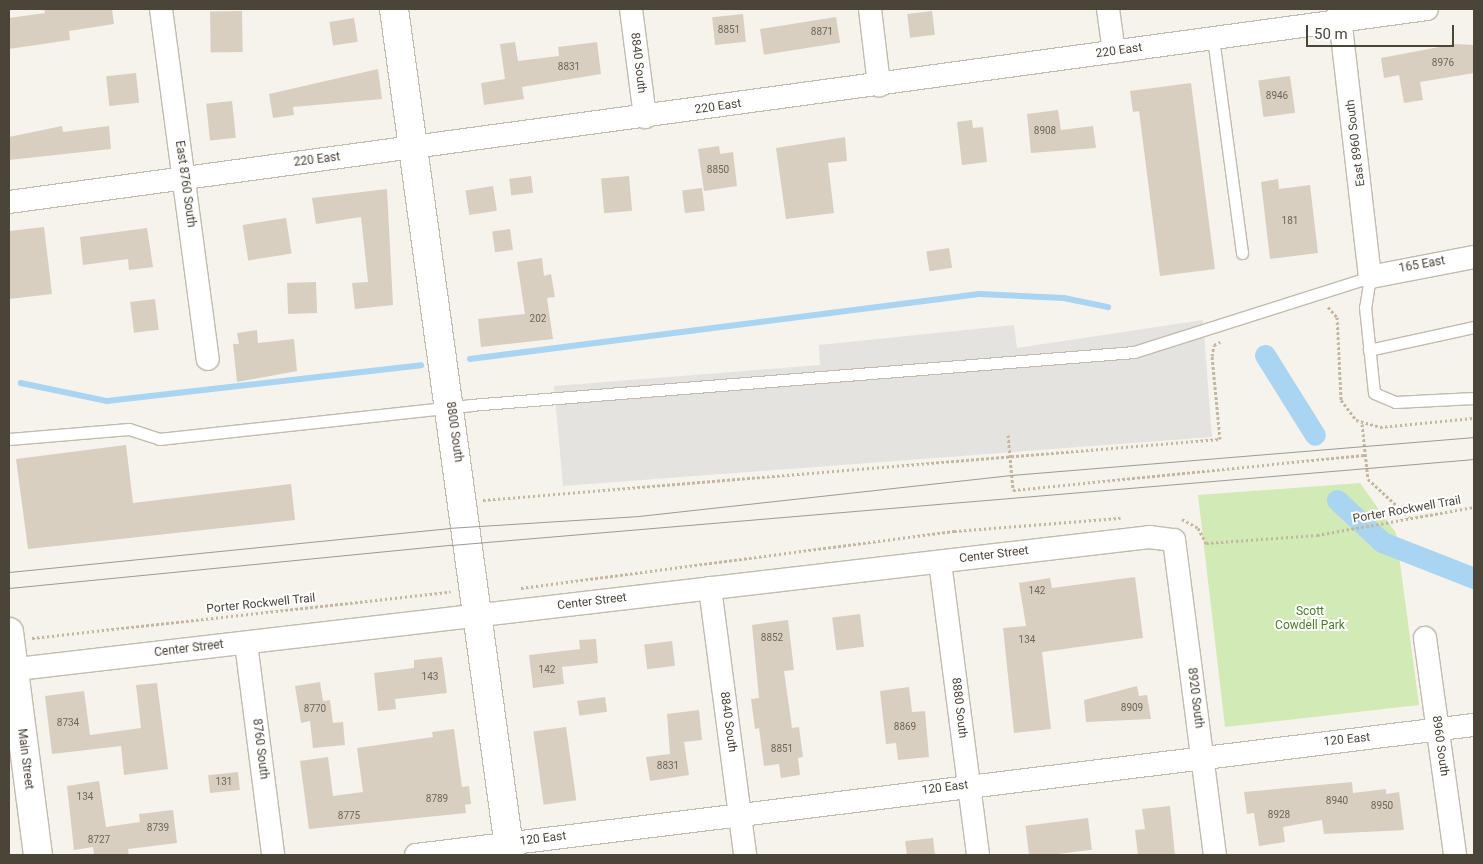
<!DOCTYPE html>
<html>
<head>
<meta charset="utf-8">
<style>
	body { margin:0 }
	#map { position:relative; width:1483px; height:864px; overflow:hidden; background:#f6f3ec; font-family:Roboto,sans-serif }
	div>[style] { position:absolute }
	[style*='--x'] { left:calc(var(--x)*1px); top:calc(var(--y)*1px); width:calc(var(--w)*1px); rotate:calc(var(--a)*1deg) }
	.green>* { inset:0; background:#d2eab5 }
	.parking>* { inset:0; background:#e5e3e0 }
	.stream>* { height:5.5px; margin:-2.75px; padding:0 2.75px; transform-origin:2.75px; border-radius:2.75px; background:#a9d4f2 }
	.canal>* { height:21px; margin:-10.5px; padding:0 10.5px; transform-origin:10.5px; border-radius:10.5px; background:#a9d4f2 }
	.building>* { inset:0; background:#d8cfc1; transform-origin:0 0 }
	.path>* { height:3px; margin-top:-1.5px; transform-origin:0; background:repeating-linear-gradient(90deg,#c4b79f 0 2.5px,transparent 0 5px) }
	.roads { filter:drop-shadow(1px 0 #c2bbae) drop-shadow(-1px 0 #c2bbae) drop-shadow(0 1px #c2bbae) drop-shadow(0 -1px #c2bbae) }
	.service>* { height:11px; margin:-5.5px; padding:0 5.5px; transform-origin:5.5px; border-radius:5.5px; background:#fff }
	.minor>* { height:22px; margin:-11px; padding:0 11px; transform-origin:11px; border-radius:11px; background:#fff }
	.tertiary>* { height:28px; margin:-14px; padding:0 14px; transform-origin:14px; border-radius:14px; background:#fff }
	.tram>* { height:1px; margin:-0.5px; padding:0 0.5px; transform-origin:0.5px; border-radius:0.5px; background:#9a9a9a }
	span { translate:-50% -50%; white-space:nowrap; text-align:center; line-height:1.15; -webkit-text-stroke:4px #fff; paint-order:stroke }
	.number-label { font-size:10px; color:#6e675b }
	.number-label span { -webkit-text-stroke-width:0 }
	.street-label { font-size:12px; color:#4b4439 }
	.park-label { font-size:12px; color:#4a7f2a }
	.frame { position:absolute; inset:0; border:10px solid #4b4439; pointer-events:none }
	.scale { position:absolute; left:1306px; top:25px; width:148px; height:22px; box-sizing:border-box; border:2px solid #4b4439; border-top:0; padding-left:6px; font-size:15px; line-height:18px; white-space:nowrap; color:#4b4439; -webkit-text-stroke:4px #fff; paint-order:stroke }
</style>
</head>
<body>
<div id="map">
	<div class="green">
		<div style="clip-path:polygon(1360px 483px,1396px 533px,1419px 705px,1225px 727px,1198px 495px)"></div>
	</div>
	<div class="parking">
		<div style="clip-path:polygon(1203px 320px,1212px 437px,563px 486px,554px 386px,820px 365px,819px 345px,1014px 325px,1017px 348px)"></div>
	</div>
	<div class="stream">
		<div style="--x:470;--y:359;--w:513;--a:-7.28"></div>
		<div style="--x:979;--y:294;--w:85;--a:2.7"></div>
		<div style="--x:1064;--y:298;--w:45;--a:11.6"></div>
		<div style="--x:21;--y:383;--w:88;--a:11.8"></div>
		<div style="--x:107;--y:401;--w:316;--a:-6.5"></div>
	</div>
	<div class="canal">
		<div style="--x:1265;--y:355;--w:94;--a:58"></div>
		<div style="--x:1337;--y:500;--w:62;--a:43"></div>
		<div style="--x:1382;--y:542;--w:99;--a:21.4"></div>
	</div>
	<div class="building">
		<div style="clip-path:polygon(44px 9px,112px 9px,114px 24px,69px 31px,70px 40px,9px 49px,9px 18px,45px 13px)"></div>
		<div style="left:242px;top:11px;width:41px;height:32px;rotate:89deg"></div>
		<div style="left:932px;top:11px;width:24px;height:25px;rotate:83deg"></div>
		<div style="left:743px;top:14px;width:28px;height:31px;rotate:84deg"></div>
		<div style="left:836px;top:17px;width:26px;height:77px;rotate:81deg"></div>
		<div style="left:354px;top:18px;width:24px;height:25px;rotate:81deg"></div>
		<div style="clip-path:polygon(515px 42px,518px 61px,559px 56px,558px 47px,597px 42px,601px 74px,522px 87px,524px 99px,484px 105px,481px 83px,505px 79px,500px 44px)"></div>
		<div style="clip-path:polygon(1455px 44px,1474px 45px,1474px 73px,1420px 82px,1423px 100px,1404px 103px,1399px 75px,1384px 78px,1381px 58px)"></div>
		<div style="clip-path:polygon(378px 69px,382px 99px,293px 107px,294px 115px,273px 118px,269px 94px)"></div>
		<div style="left:136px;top:73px;width:30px;height:30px;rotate:84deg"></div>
		<div style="left:1290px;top:76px;width:37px;height:32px;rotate:82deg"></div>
		<div style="clip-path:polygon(1191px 83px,1215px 269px,1160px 276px,1139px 111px,1133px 112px,1130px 91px)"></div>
		<div style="left:232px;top:101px;width:37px;height:26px;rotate:84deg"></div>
		<div style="clip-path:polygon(1058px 110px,1061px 130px,1093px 126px,1096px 148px,1031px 153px,1027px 114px)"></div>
		<div style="clip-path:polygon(972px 120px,973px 128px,983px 127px,987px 162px,962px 165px,957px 122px)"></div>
		<div style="clip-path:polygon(62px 126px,63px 132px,109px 126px,111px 149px,9px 160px,9px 137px)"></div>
		<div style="clip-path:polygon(845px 137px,847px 161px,828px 163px,834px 213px,786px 219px,776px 148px)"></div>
		<div style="clip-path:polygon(719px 146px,720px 154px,733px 152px,737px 186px,704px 191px,698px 149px)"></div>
		<div style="left:531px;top:176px;width:17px;height:22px;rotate:83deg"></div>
		<div style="left:629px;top:176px;width:35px;height:28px;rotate:85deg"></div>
		<div style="clip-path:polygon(1278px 179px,1279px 189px,1310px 185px,1318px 253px,1270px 259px,1261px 182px)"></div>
		<div style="left:493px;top:186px;width:25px;height:28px;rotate:81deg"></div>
		<div style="left:702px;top:188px;width:23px;height:20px;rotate:83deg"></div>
		<div style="clip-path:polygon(387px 189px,393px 305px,355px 309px,352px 283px,368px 282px,361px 217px,316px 224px,312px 198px)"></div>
		<div style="left:286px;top:218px;width:36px;height:44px;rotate:81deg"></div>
		<div style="clip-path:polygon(44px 227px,52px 294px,9px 299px,9px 231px)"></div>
		<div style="clip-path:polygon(147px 228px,153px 267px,129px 270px,128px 259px,83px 265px,80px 237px)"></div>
		<div style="left:510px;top:229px;width:21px;height:18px;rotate:82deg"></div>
		<div style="left:949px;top:248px;width:20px;height:23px;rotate:81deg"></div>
		<div style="clip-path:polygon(542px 258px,544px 276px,551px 274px,555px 297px,547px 298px,553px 339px,481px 347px,478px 319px,525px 314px,517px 262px)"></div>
		<div style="left:316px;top:282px;width:31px;height:29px;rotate:88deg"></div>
		<div style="left:155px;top:299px;width:31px;height:25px;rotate:83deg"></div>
		<div style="clip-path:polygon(257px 330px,258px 343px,294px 339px,297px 371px,237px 382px,233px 344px,239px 344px,237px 333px)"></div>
		<div style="clip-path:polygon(126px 445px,133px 503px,291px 484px,295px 520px,28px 549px,16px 459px)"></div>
		<div style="clip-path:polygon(1135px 577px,1143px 638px,1042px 652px,1051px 729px,1014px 733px,1003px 628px,1026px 626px,1019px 583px,1050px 578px,1052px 588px)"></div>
		<div style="left:860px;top:614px;width:33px;height:28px;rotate:83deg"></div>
		<div style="clip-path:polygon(788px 620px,794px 670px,784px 671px,792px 728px,799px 727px,803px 757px,798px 758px,800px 775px,781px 778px,779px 764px,764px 766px,759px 728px,755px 729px,751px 699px,759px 698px,752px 625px)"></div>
		<div style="clip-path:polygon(596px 639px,598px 663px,562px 667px,564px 684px,533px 688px,529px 655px,580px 649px,579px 640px)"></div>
		<div style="left:672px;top:641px;width:25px;height:28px;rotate:83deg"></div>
		<div style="clip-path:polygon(442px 657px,447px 693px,395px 699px,396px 709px,378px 711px,374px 673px,414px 668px,414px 660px)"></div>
		<div style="clip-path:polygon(320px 682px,323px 701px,330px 700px,333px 723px,343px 722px,345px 745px,313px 748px,310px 721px,301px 723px,295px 686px)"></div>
		<div style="clip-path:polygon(157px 683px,168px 769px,124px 775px,121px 746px,52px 754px,45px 696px,84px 691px,90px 735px,141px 728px,136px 685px)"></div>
		<div style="clip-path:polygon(1137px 686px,1139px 696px,1147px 695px,1151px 719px,1086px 722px,1084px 700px)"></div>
		<div style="clip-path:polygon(909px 687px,912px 712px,925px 711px,929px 757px,898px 760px,896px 743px,886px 744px,880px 691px)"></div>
		<div style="left:605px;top:697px;width:15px;height:28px;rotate:82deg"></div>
		<div style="clip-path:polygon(699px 710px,702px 740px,684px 742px,689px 775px,650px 781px,646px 757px,670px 754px,667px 714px)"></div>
		<div style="left:566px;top:727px;width:74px;height:33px;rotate:82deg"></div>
		<div style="clip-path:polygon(454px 729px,462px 787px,469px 786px,471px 804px,465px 805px,466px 813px,309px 829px,300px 761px,328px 757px,333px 796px,363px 792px,357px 748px,433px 737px,432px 732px)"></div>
		<div style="left:238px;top:772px;width:18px;height:30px;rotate:84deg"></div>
		<div style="clip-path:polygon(99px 781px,106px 827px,140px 822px,139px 814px,173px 810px,177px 843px,128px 849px,129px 855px,94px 855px,93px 847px,74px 850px,67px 786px)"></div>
		<div style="clip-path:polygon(1352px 782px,1353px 793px,1386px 789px,1386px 794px,1399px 792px,1404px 830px,1324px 834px,1322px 820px,1283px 827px,1285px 842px,1259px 846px,1254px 813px,1247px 814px,1244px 792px)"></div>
		<div style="clip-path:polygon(1170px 806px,1175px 855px,1138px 855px,1135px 830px,1145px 829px,1142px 809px)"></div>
		<div style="left:1088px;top:818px;width:32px;height:63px;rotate:83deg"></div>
		<div style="clip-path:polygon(933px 838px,935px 855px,907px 855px,905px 841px)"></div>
	</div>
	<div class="path">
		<div style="--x:1328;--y:307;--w:13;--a:48"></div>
		<div style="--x:1337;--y:317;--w:83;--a:87.2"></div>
		<div style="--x:1341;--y:400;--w:25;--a:53"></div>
		<div style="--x:1356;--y:420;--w:25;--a:16"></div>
		<div style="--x:1380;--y:427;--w:94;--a:-5.5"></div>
		<div style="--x:1362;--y:424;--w:55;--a:83.8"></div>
		<div style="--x:1368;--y:479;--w:56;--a:42.8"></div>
		<div style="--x:1008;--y:435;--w:55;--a:84.8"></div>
		<div style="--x:1013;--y:490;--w:353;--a:-5.7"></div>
		<div style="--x:483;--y:500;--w:740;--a:-4.73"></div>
		<div style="--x:1220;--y:439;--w:83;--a:-95.5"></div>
		<div style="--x:1212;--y:356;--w:11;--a:-80"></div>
		<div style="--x:1214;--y:345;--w:7;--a:-27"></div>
		<div style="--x:1182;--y:519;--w:18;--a:29"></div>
		<div style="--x:1198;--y:528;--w:17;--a:62"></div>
		<div style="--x:1206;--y:543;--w:111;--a:-4.1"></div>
		<div style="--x:1317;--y:535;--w:159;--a:-10.1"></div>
		<div style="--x:521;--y:588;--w:437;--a:-7.5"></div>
		<div style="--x:954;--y:531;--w:167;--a:-4.5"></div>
		<div style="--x:32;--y:638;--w:421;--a:-6.3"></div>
	</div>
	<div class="roads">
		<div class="service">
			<div style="--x:1213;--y:38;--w:217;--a:82.3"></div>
			<div style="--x:1369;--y:350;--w:107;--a:-12.4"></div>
			<div style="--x:9;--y:439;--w:120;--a:-4.8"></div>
			<div style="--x:129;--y:429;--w:32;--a:18"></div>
			<div style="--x:159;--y:439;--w:313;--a:-6.2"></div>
			<div style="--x:470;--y:405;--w:666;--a:-4.56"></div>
			<div style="--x:1134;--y:352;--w:248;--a:-17.6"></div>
			<div style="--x:1370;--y:277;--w:30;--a:99"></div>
			<div style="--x:1365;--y:307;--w:86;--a:84"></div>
			<div style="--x:1374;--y:393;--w:23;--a:23"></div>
			<div style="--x:1395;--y:402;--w:79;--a:-2.9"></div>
		</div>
		<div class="minor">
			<div style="--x:161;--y:9;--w:353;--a:82.4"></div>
			<div style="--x:631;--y:9;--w:109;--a:82.6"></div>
			<div style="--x:870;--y:9;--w:77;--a:83.2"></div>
			<div style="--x:1108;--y:9;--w:43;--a:82.1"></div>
			<div style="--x:1339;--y:9;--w:270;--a:83.4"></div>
			<div style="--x:1370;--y:277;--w:106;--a:-10.9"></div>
			<div style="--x:9;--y:202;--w:1431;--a:-7.75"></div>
			<div style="--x:940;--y:562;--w:295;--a:82.6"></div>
			<div style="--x:710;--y:588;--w:269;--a:82.5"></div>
			<div style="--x:1425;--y:638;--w:219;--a:82.1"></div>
			<div style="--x:246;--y:643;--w:214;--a:82.7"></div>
			<div style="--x:9;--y:670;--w:1148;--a:-6.65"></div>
			<div style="--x:1149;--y:537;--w:25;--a:7"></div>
			<div style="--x:1174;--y:540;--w:318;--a:82.6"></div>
			<div style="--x:416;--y:855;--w:1066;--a:-7.01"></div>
		</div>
		<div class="tertiary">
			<div style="--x:394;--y:9;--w:854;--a:82.19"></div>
			<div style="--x:9;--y:632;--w:225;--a:82.6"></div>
		</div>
	</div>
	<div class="tram">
		<div style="--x:9;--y:572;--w:441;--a:-5.7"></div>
		<div style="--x:448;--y:528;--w:191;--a:-3.6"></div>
		<div style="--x:639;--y:516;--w:374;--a:-6.3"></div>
		<div style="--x:1011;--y:475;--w:465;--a:-4.7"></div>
		<div style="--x:9;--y:588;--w:444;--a:-5.6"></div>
		<div style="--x:451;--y:545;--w:1027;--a:-4.81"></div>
	</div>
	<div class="number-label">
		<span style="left:729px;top:30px">8851</span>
		<span style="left:822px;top:32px">8871</span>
		<span style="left:1443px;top:63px">8976</span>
		<span style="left:569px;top:67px">8831</span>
		<span style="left:1277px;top:96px">8946</span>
		<span style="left:1045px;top:131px">8908</span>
		<span style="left:718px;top:170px">8850</span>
		<span style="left:1290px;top:221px">181</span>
		<span style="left:538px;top:319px">202</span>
		<span style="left:1037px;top:591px">142</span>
		<span style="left:772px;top:638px">8852</span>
		<span style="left:1027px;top:640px">134</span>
		<span style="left:547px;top:670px">142</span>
		<span style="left:430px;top:677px">143</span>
		<span style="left:1132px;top:708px">8909</span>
		<span style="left:315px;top:709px">8770</span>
		<span style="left:68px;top:723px">8734</span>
		<span style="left:905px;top:727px">8869</span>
		<span style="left:782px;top:749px">8851</span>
		<span style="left:668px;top:766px">8831</span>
		<span style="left:224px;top:782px">131</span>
		<span style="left:85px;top:797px">134</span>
		<span style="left:437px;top:799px">8789</span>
		<span style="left:1337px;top:801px">8940</span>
		<span style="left:1382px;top:806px">8950</span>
		<span style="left:1279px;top:815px">8928</span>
		<span style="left:349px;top:816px">8775</span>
		<span style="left:158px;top:828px">8739</span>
		<span style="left:99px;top:840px">8727</span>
	</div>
	<div class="street-label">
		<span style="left:1119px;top:51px;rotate:-8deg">220 East</span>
		<span style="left:638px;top:63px;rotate:83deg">8840 South</span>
		<span style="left:718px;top:107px;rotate:-8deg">220 East</span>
		<span style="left:1356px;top:143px;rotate:-97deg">East 8960 South</span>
		<span style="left:317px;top:160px;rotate:-7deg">220 East</span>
		<span style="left:185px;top:184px;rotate:82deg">East 8760 South</span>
		<span style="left:1422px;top:265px;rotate:-10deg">165 East</span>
		<span style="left:454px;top:432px;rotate:82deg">8800 South</span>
		<span style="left:1407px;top:510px;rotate:-10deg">Porter Rockwell Trail</span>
		<span style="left:994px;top:555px;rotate:-7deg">Center Street</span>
		<span style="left:592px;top:602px;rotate:-7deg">Center Street</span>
		<span style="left:261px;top:604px;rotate:-6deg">Porter Rockwell Trail</span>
		<span style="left:189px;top:649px;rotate:-7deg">Center Street</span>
		<span style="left:1195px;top:698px;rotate:83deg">8920 South</span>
		<span style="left:959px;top:708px;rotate:83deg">8880 South</span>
		<span style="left:728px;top:722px;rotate:82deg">8840 South</span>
		<span style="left:1347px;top:740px;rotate:-6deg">120 East</span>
		<span style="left:1440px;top:746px;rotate:82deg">8960 South</span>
		<span style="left:260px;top:749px;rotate:83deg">8760 South</span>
		<span style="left:25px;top:759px;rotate:83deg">Main Street</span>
		<span style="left:945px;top:788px;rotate:-7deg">120 East</span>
		<span style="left:543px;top:839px;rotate:-7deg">120 East</span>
	</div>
	<div class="park-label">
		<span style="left:1310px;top:619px">Scott<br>Cowdell Park</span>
	</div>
	<div class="frame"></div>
	<div class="scale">50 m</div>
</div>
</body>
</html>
